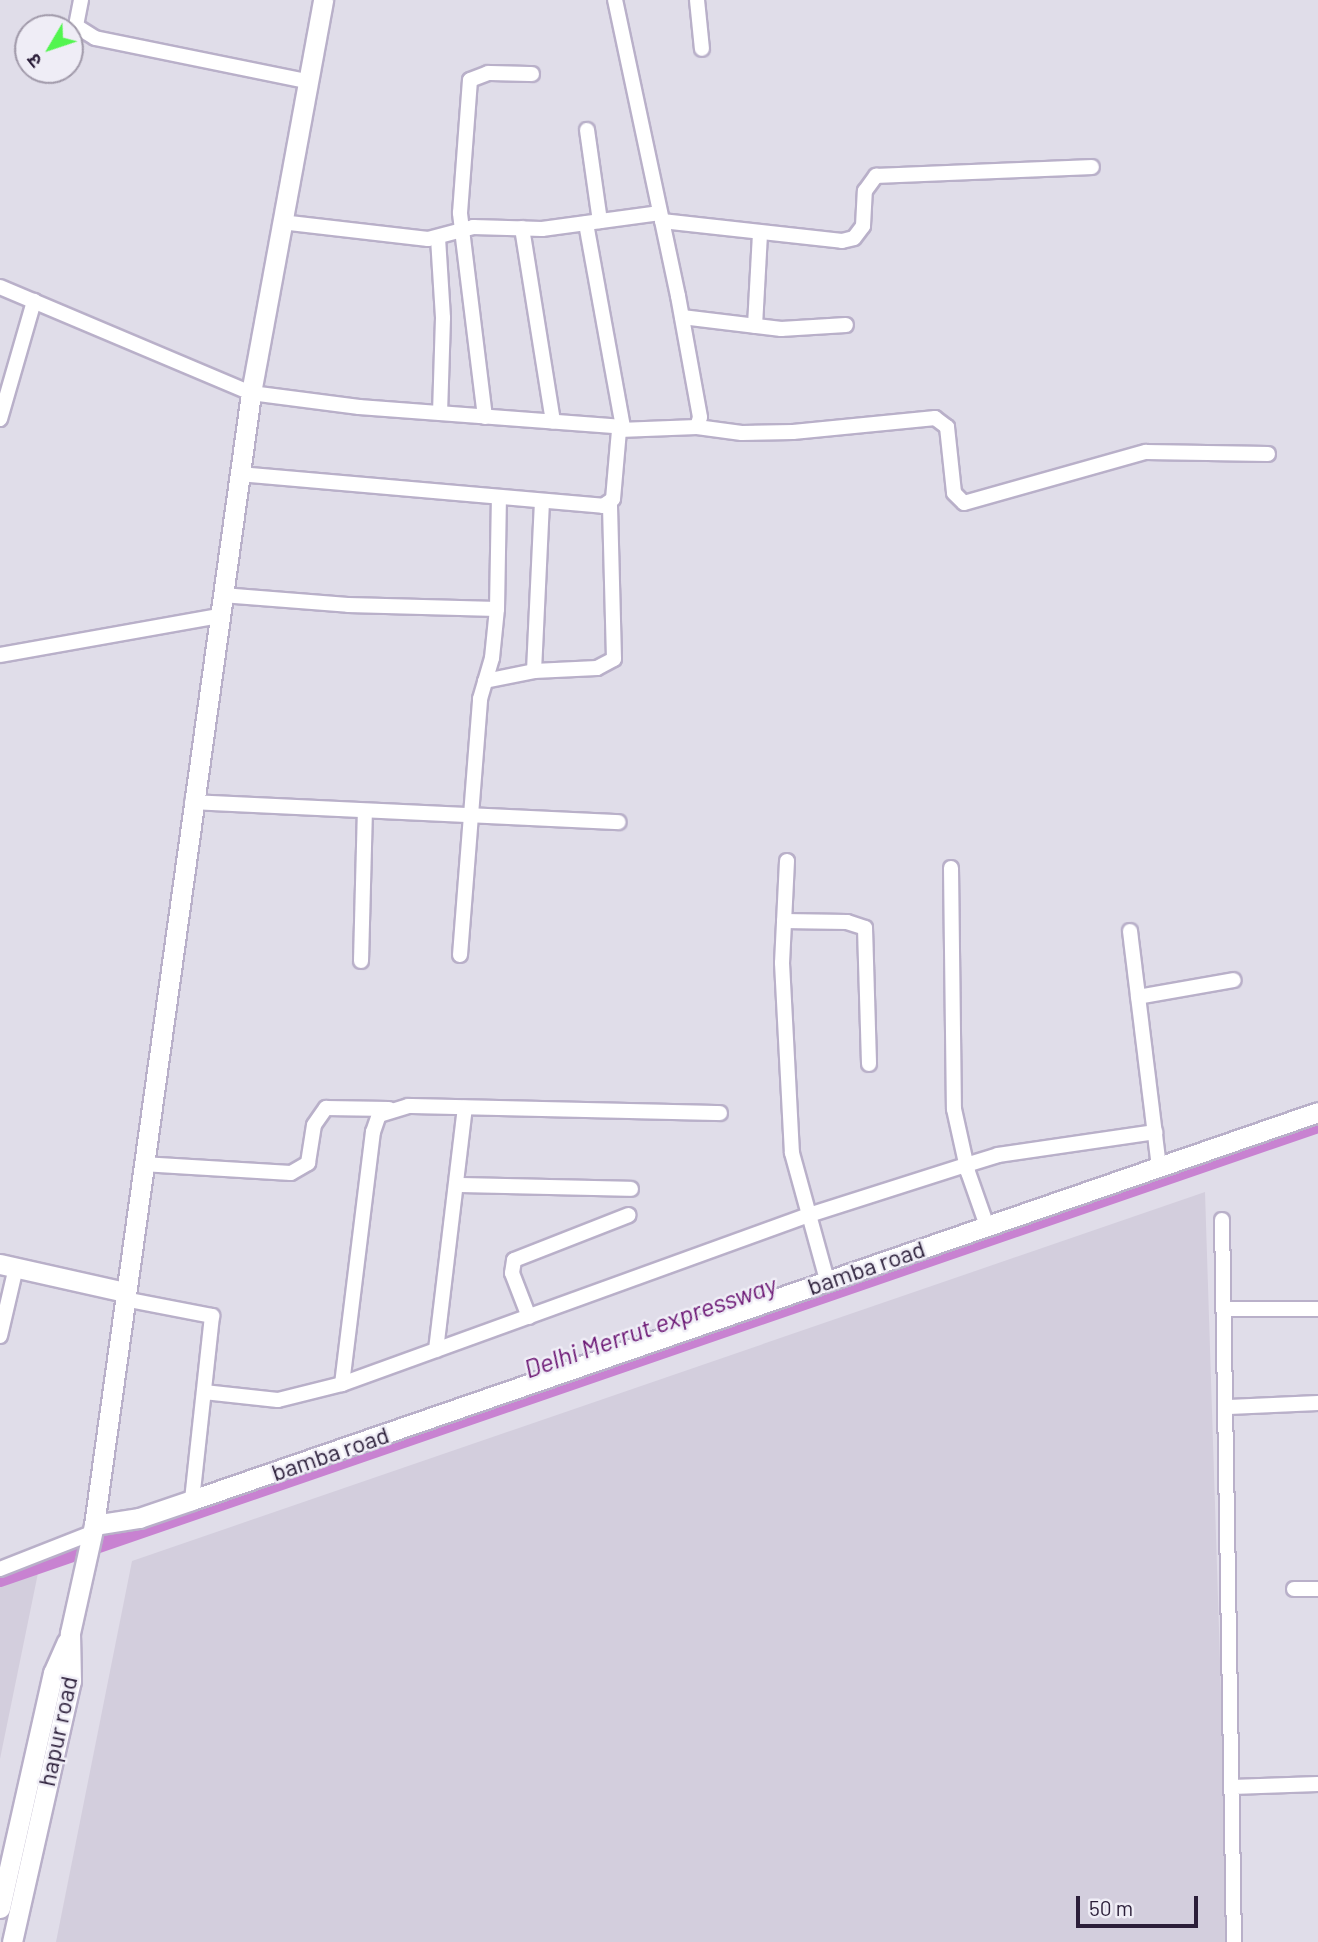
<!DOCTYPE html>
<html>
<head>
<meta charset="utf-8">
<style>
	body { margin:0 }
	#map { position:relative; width:1318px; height:1942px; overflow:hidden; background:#e0dde9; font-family:Barlow,"Noto Sans Devanagari",sans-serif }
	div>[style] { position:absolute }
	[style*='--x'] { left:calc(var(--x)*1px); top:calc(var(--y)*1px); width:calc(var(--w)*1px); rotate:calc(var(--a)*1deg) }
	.built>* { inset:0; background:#d3cedd }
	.canal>* { height:18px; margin:-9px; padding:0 9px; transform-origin:9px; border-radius:9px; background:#c882d1 }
	.roads { filter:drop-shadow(2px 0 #b9b0c9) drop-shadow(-2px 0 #b9b0c9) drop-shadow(0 2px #b9b0c9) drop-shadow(0 -2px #b9b0c9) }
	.street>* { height:14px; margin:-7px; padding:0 7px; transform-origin:7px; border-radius:7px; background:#fff }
	.secondary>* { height:19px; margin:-9.5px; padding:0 9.5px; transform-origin:9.5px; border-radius:9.5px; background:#fff }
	span { translate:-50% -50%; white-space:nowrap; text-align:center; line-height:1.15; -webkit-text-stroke:5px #efedf6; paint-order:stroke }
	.street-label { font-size:24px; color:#2b1e39 }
	.water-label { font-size:26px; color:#6c1875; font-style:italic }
	.north { position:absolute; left:14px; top:14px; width:70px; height:70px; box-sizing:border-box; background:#efedf6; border:2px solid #a19aaa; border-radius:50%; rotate:231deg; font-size:19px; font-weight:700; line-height:28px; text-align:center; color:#2b1e39 }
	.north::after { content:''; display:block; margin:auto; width:24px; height:32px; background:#52f54f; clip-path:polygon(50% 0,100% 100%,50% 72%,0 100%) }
	.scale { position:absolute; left:1076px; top:1896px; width:122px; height:32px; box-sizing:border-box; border:4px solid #2b1e39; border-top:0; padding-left:9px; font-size:21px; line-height:24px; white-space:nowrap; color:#2b1e39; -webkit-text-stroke:5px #efedf6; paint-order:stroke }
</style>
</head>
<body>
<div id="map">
	<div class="built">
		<div style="clip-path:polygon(1205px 1192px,1229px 1942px,56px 1942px,132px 1561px)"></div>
		<div style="clip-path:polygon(38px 1573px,0 1759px,0 1587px)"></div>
	</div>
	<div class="canal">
		<div style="--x:0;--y:1578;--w:1394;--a:-19.01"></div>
	</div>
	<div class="roads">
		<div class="street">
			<div style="--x:81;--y:0;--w:26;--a:101"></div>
			<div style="--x:76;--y:26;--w:22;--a:32"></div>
			<div style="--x:95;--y:38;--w:216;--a:11.5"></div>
			<div style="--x:697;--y:0;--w:49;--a:84.2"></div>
			<div style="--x:587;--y:130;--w:92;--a:81.9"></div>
			<div style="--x:662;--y:221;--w:181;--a:6.3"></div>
			<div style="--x:842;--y:241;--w:12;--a:-14"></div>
			<div style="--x:854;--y:238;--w:15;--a:-53"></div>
			<div style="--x:863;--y:226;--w:35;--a:-87"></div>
			<div style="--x:865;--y:191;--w:19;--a:-54"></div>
			<div style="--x:876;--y:176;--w:216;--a:-2.4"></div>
			<div style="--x:281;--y:222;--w:148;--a:6.6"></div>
			<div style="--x:428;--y:239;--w:47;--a:-14.9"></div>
			<div style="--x:473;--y:227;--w:69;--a:1.7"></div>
			<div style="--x:542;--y:229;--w:119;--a:-7.7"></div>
			<div style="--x:522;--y:228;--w:196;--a:80.9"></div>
			<div style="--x:438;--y:238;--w:80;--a:86.4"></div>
			<div style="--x:443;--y:318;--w:95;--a:91.8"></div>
			<div style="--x:0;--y:287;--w:272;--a:22.9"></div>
			<div style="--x:251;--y:393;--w:109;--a:7.4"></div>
			<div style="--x:359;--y:407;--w:265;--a:4.3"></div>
			<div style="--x:623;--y:427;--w:207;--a:-100.3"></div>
			<div style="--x:682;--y:317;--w:100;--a:6.9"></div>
			<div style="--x:781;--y:329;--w:65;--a:-3.5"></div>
			<div style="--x:755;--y:326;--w:93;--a:-86.9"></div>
			<div style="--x:485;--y:417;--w:206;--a:-97"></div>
			<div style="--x:460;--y:213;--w:133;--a:-85.7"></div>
			<div style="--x:470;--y:80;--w:19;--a:-21"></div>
			<div style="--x:488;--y:73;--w:44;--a:1.3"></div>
			<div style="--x:0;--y:419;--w:123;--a:-73.9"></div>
			<div style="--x:697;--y:427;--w:45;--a:7.6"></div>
			<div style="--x:742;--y:433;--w:51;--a:-1.1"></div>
			<div style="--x:793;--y:432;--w:143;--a:-5.6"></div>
			<div style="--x:935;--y:418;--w:15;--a:37"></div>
			<div style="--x:947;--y:427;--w:66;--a:83.9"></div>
			<div style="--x:954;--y:493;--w:14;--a:45"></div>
			<div style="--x:964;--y:503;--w:189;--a:-15.7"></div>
			<div style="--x:1146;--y:452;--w:122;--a:0.9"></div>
			<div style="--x:239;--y:474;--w:365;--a:5"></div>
			<div style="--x:603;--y:506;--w:12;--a:-35"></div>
			<div style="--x:613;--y:499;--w:69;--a:-85"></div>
			<div style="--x:619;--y:430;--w:78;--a:-2.2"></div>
			<div style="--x:697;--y:427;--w:10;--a:-73"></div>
			<div style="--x:700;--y:417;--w:123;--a:-100.3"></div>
			<div style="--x:678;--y:296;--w:303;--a:-102"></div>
			<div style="--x:222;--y:595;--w:126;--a:4.5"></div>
			<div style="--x:348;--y:605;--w:149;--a:1.5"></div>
			<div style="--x:0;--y:655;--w:221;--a:-10.1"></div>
			<div style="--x:534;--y:671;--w:170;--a:-87.3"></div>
			<div style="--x:485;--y:681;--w:50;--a:-11.5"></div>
			<div style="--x:534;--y:671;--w:63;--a:-2.7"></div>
			<div style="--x:597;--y:668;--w:19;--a:-28"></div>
			<div style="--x:614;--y:659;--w:156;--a:-91.5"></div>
			<div style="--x:192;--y:802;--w:427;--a:2.7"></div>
			<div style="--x:787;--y:861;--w:102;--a:92.8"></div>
			<div style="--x:782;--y:963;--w:190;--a:87"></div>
			<div style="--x:792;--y:1153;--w:132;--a:74.6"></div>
			<div style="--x:951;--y:868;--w:241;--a:89.3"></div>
			<div style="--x:954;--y:1109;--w:65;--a:77.5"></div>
			<div style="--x:968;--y:1172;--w:57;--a:70.6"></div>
			<div style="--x:784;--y:921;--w:63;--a:0.9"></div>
			<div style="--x:847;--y:922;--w:19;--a:18"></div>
			<div style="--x:865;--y:928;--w:136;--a:88.3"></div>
			<div style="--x:1130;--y:931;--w:239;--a:83"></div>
			<div style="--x:460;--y:955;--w:257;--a:-85.5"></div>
			<div style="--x:480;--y:699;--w:43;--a:-73.7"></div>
			<div style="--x:492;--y:658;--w:49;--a:-84.2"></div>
			<div style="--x:497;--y:609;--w:110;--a:-89"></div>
			<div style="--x:361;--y:961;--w:149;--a:-88.5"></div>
			<div style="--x:1138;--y:997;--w:97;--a:-10"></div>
			<div style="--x:142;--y:1164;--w:149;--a:3.5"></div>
			<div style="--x:291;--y:1173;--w:20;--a:-30"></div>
			<div style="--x:308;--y:1163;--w:38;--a:-81"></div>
			<div style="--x:314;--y:1125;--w:21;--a:-55"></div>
			<div style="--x:326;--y:1108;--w:63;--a:0.9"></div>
			<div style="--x:457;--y:1185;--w:174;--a:1.3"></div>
			<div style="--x:1222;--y:1220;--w:722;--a:89.05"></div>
			<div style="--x:124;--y:1299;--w:90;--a:10.9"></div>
			<div style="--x:212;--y:1316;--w:185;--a:96.2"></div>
			<div style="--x:1225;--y:1309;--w:93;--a:0"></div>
			<div style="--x:529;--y:1317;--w:47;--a:-111.1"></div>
			<div style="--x:512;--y:1273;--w:13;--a:-81"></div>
			<div style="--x:514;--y:1260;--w:123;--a:-21.4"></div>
			<div style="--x:0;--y:1336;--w:71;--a:-76.9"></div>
			<div style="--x:436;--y:1350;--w:244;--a:-83.2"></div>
			<div style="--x:342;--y:1384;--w:254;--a:-83"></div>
			<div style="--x:373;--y:1132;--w:18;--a:-71"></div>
			<div style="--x:379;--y:1115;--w:30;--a:-17"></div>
			<div style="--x:408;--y:1106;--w:312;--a:1.3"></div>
			<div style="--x:204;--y:1392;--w:74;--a:6.2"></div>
			<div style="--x:278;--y:1400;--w:66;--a:-14"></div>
			<div style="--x:342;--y:1384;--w:497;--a:-19.9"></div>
			<div style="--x:809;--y:1215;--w:165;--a:-17.7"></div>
			<div style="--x:966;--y:1165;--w:34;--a:-17"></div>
			<div style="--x:998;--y:1155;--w:159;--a:-8.3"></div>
			<div style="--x:1229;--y:1407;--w:89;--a:-2.6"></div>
			<div style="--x:0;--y:1569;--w:99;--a:-21.4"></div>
			<div style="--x:1294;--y:1589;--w:24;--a:0"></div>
			<div style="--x:1232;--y:1787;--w:86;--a:-2"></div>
		</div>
		<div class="secondary">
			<div style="--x:0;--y:1264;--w:128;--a:12.6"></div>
			<div style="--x:94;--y:1525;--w:46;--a:-8.8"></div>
			<div style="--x:139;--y:1518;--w:56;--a:-18.8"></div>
			<div style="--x:192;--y:1500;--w:1191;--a:-19.01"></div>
			<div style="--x:0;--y:1908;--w:241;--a:-77.3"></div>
			<div style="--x:53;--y:1673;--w:34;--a:-66"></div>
			<div style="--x:12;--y:1942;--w:268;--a:-77.3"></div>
			<div style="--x:71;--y:1681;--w:48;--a:-91.2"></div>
			<div style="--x:70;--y:1633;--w:111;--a:-77.5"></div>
			<div style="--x:94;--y:1525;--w:1143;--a:-82.1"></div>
			<div style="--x:251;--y:393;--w:400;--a:-79.6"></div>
		</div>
	</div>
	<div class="street-label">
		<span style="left:866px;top:1267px;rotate:-19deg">bamba road</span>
		<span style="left:330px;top:1453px;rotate:-19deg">bamba road</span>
		<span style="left:57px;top:1731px;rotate:-78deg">hapur road</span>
	</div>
	<div class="water-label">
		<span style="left:650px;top:1326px;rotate:-19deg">Delhi Merrut expressway</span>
	</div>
	<div class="north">उ</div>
	<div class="scale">50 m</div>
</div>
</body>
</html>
